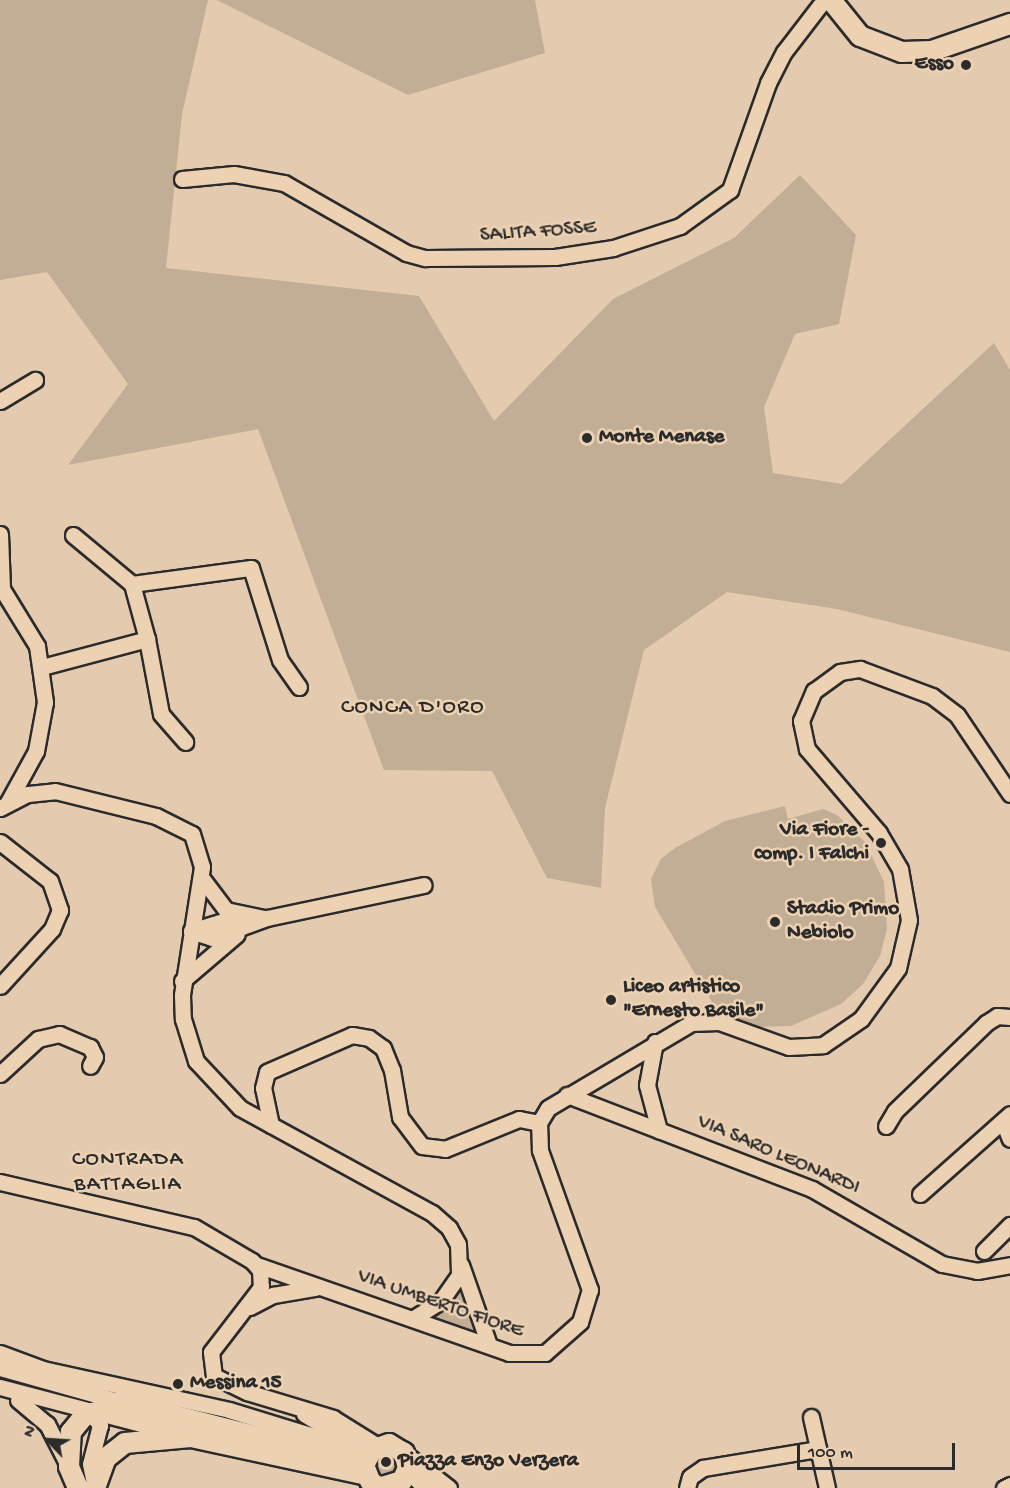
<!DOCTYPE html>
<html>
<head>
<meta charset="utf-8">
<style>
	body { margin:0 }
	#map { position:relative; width:1010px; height:1488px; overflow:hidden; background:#e4caae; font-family:"Gochi Hand",sans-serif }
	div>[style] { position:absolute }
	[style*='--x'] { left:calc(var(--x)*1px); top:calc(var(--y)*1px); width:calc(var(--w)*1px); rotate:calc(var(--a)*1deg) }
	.green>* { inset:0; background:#c2ad95 }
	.round { border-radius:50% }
	.roads { filter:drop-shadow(2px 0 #2b2b2b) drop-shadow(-2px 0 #2b2b2b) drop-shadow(0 2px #2b2b2b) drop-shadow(0 -2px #2b2b2b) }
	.minor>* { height:15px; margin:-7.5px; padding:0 7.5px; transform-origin:7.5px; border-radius:7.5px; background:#ecd1b3 }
	.major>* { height:20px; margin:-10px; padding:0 10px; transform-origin:10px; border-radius:10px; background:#ecd1b3 }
	.dots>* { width:16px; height:16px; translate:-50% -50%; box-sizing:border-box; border:3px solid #ecd1b3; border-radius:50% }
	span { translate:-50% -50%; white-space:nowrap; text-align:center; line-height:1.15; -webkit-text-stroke:5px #ecd1b3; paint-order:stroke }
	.poi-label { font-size:21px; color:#2b2b2b; font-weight:700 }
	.right { translate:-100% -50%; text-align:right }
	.left { translate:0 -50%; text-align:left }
	.street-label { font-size:21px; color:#2b2b2b }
	.neighbourhood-label { font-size:22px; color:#2b2b2b; letter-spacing:1.5px }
	.north { position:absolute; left:18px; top:1410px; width:60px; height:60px; -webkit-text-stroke:4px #ecd1b3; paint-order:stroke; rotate:295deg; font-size:16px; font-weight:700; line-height:24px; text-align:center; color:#2b2b2b }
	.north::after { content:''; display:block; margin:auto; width:21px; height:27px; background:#2b2b2b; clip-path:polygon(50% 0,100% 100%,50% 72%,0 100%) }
	.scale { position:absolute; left:797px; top:1443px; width:158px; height:27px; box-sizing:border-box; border:3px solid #2b2b2b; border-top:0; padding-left:8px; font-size:18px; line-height:21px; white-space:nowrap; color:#2b2b2b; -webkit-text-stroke:4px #ecd1b3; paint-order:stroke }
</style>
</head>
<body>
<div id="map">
	<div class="green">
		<div style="clip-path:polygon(0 0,208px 0,182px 114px,166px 268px,419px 296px,494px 421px,613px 299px,734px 238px,800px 175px,856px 235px,839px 324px,795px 334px,764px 407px,773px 473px,842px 484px,994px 343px,1010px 370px,1010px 652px,837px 609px,727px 592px,644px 650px,605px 808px,601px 888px,547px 878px,492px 771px,384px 770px,258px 429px,68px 465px,128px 384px,47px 272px,0 280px)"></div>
		<div style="clip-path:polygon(217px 0,535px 0,545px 53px,408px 95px)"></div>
		<div style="clip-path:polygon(785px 806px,788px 819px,823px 809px,837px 815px,865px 842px,884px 882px,887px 929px,880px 956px,863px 984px,841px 1004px,791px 1026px,754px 1027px,718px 1012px,655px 907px,651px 879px,661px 859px,675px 848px,725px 821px)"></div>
		<div style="clip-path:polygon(460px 1286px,478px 1335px,429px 1316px)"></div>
		<div class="round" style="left:375px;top:1453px;width:24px;height:24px"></div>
	</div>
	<div class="roads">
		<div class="minor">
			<div style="--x:182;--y:179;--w:52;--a:-5.5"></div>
			<div style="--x:234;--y:174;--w:51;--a:10.2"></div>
			<div style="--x:284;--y:183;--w:141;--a:29.8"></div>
			<div style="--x:406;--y:253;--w:20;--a:15"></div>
			<div style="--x:425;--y:258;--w:130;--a:-0.4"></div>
			<div style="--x:555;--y:257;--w:59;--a:-8.8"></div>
			<div style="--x:613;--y:248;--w:71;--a:-18.2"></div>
			<div style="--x:680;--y:226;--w:62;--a:-35.8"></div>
			<div style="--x:730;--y:190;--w:114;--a:-70.4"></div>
			<div style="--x:768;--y:83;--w:35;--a:-63"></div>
			<div style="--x:784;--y:52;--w:59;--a:-52.5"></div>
			<div style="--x:0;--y:401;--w:41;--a:-31"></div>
			<div style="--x:0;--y:534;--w:55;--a:87.9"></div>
			<div style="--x:2;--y:589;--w:67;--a:58.4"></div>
			<div style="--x:37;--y:646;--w:57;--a:81.9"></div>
			<div style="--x:45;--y:702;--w:50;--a:100.4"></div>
			<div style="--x:36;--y:751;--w:58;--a:118.8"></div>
			<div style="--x:73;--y:535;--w:77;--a:39.7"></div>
			<div style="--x:147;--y:639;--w:57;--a:-105.3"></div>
			<div style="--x:132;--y:584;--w:120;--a:-7.7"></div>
			<div style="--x:251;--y:568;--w:96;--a:72.5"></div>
			<div style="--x:280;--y:660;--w:33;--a:55"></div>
			<div style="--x:42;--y:667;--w:109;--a:-14.9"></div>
			<div style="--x:147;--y:639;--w:76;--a:79.4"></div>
			<div style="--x:161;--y:714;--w:37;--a:49"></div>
			<div style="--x:0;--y:808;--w:31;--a:-27"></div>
			<div style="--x:28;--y:794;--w:27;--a:-6"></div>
			<div style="--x:55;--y:791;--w:104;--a:13.9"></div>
			<div style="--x:156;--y:816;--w:40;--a:26.6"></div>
			<div style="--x:192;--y:834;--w:34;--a:73"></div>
			<div style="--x:202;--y:867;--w:130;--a:98.9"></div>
			<div style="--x:182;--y:995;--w:24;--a:88"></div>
			<div style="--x:183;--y:1019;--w:44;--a:72.8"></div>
			<div style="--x:196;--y:1061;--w:64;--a:46.9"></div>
			<div style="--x:240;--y:1108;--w:219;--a:28.7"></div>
			<div style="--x:432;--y:1213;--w:23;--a:41"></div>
			<div style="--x:449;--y:1228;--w:18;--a:61"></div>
			<div style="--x:458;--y:1244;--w:31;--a:88"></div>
			<div style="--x:459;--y:1275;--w:32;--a:125"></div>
			<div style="--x:441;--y:1301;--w:31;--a:148"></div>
			<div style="--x:0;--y:842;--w:63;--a:38"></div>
			<div style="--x:50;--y:881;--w:31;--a:71"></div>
			<div style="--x:60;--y:910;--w:21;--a:113"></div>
			<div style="--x:52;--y:929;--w:77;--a:132.4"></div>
			<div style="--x:201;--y:877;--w:41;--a:52.9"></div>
			<div style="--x:226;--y:910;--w:39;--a:12"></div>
			<div style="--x:191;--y:931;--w:22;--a:18"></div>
			<div style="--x:212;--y:938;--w:59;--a:-20"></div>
			<div style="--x:267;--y:918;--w:160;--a:-11.9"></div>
			<div style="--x:191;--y:931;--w:50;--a:-17.4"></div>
			<div style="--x:182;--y:981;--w:72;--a:-40.5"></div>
			<div style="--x:655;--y:1042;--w:44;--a:100.5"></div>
			<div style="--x:647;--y:1085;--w:47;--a:75.1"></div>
			<div style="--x:0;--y:1074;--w:52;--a:-42.6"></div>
			<div style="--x:38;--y:1039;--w:22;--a:-13"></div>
			<div style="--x:59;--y:1034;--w:34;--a:23"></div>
			<div style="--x:90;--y:1047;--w:11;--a:63"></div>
			<div style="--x:95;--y:1057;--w:10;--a:119"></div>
			<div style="--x:567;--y:1095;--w:262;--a:21"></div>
			<div style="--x:812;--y:1189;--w:150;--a:30"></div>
			<div style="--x:942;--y:1264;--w:36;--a:11"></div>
			<div style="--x:977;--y:1271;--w:34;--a:-10"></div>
			<div style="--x:1003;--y:1121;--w:19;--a:69"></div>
			<div style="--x:271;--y:1125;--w:38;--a:-102"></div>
			<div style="--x:263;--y:1088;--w:16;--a:-76"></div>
			<div style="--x:267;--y:1072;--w:93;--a:-23.5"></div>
			<div style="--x:352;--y:1035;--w:17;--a:10"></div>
			<div style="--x:369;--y:1038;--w:17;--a:36"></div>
			<div style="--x:383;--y:1048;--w:24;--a:68"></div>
			<div style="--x:392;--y:1070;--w:48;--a:80.3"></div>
			<div style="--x:400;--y:1117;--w:36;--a:53"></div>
			<div style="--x:422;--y:1146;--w:23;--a:7"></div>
			<div style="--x:445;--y:1149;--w:80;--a:-22.1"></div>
			<div style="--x:519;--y:1119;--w:20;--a:11"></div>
			<div style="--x:886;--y:1126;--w:17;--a:-59"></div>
			<div style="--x:895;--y:1111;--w:127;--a:-44"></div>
			<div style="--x:986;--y:1023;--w:13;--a:-32"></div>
			<div style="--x:997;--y:1016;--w:13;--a:4"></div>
			<div style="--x:0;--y:1182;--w:199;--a:13.1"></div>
			<div style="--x:194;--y:1227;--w:67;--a:30.4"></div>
			<div style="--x:252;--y:1261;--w:12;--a:48"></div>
			<div style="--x:260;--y:1270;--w:17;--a:87"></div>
			<div style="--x:261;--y:1287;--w:82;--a:127.6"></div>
			<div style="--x:211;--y:1352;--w:24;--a:83"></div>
			<div style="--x:214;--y:1376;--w:37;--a:26"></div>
			<div style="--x:247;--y:1392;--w:90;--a:16.8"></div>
			<div style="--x:333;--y:1418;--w:53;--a:31.9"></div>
			<div style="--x:920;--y:1194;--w:120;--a:-41.6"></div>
			<div style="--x:984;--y:1251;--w:37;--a:-45"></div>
			<div style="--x:257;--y:1265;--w:267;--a:19.2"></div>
			<div style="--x:509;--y:1353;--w:36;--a:0"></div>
			<div style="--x:545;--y:1353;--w:47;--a:-41.5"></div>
			<div style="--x:580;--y:1322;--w:34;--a:-73"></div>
			<div style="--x:590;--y:1290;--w:149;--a:-109.7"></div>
			<div style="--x:540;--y:1150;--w:27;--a:-92"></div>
			<div style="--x:539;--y:1123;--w:17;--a:-59"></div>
			<div style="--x:548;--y:1108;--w:166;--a:-30.7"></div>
			<div style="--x:691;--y:1023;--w:28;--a:-2"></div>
			<div style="--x:719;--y:1022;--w:74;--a:19.7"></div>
			<div style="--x:789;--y:1047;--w:34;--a:-3"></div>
			<div style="--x:823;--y:1045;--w:46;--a:-34.4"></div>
			<div style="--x:861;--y:1019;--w:63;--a:-54"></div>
			<div style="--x:898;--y:968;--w:49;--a:-77.1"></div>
			<div style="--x:909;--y:920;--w:52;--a:-100"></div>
			<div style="--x:900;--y:869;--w:42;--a:-120.3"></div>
			<div style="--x:879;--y:833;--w:111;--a:-130.6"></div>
			<div style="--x:807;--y:749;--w:29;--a:-102"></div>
			<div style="--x:801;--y:721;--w:33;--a:-67"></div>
			<div style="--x:814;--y:691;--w:32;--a:-36"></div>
			<div style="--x:840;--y:672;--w:20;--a:-9"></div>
			<div style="--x:860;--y:669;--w:77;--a:20.6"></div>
			<div style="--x:932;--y:696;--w:31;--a:37"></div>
			<div style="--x:957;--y:715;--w:95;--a:56.1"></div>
			<div style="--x:461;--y:1265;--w:85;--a:70.7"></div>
			<div style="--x:250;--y:1307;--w:26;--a:-28"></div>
			<div style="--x:273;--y:1295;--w:43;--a:-9.5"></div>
			<div style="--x:0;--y:1353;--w:46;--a:20.4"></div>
			<div style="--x:43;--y:1369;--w:190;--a:12.4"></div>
			<div style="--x:229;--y:1410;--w:136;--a:17.1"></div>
			<div style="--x:0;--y:1368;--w:126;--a:15.7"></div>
			<div style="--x:0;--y:1387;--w:189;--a:14.7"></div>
			<div style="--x:18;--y:1400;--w:38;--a:40"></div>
			<div style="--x:47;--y:1424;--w:48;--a:62.9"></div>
			<div style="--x:89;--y:1410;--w:19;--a:54"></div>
			<div style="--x:100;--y:1425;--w:40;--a:104.4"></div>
			<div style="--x:90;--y:1464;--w:24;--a:78"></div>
			<div style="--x:304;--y:1414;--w:54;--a:31.3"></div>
			<div style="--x:811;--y:1417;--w:73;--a:77.3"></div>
			<div style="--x:404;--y:1453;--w:57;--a:37.9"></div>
			<div style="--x:687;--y:1488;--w:11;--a:-75"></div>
			<div style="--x:690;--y:1477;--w:16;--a:-35"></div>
			<div style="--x:703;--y:1468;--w:117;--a:-9.4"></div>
			<div style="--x:1004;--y:1488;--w:7;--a:-27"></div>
		</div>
		<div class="major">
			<div style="--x:831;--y:0;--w:46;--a:51.1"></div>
			<div style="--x:860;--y:36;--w:45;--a:20.9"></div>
			<div style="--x:902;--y:52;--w:30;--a:-2"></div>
			<div style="--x:932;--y:51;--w:83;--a:-19.1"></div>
			<div style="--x:408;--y:1468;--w:29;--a:44"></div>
			<div style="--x:382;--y:1487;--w:21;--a:-17"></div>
			<div style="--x:402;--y:1481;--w:14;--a:-65"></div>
			<div style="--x:408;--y:1468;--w:16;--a:-105"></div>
			<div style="--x:404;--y:1453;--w:17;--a:-149"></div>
			<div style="--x:389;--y:1444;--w:18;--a:161"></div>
			<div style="--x:372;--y:1450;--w:17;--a:118"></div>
			<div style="--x:364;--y:1465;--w:17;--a:69"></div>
			<div style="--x:370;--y:1481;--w:6;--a:39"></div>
			<div style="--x:375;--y:1485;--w:9;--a:21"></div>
			<div style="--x:78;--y:1488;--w:23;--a:-113"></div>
			<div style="--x:69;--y:1467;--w:35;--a:-87"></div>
			<div style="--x:71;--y:1432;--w:19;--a:-51"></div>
			<div style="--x:83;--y:1417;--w:41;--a:-21.5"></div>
			<div style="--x:121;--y:1402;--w:231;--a:14.3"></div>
			<div style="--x:345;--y:1459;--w:21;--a:3"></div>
			<div style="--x:95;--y:1488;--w:32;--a:-70"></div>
			<div style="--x:106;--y:1458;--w:24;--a:-38"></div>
			<div style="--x:125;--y:1443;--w:66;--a:-5.2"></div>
			<div style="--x:191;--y:1437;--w:180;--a:12.2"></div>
		</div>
	</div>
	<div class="dots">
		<div style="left:966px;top:65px;background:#2b2b2b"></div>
		<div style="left:587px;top:438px;background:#2b2b2b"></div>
		<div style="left:881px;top:843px;background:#2b2b2b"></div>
		<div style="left:775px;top:922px;background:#2b2b2b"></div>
		<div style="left:611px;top:1000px;background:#2b2b2b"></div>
		<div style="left:178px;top:1384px;background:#2b2b2b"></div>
		<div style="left:386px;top:1462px;background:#2b2b2b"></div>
	</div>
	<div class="poi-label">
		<span class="right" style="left:954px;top:65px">Esso</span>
		<span class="left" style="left:599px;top:438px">Monte Menase</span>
		<span class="right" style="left:869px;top:843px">Via Fiore -<br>comp. I Falchi</span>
		<span class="left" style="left:787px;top:922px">Stadio Primo<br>Nebiolo</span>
		<span class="left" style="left:623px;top:1000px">Liceo artistico<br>"Ernesto Basile"</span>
		<span class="left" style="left:190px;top:1384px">Messina 15</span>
		<span class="left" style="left:398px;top:1462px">Piazza Enzo Verzera</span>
	</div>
	<div class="street-label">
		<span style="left:538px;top:233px;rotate:-4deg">SALITA FOSSE</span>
		<span style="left:778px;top:1156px;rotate:23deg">VIA SARO LEONARDI</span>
		<span style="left:440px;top:1305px;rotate:19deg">VIA UMBERTO FIORE</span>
	</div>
	<div class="neighbourhood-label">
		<span style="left:413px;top:709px">CONCA D'ORO</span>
		<span style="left:128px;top:1173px">CONTRADA<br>BATTAGLIA</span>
	</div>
	<div class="north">N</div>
	<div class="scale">100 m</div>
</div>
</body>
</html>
